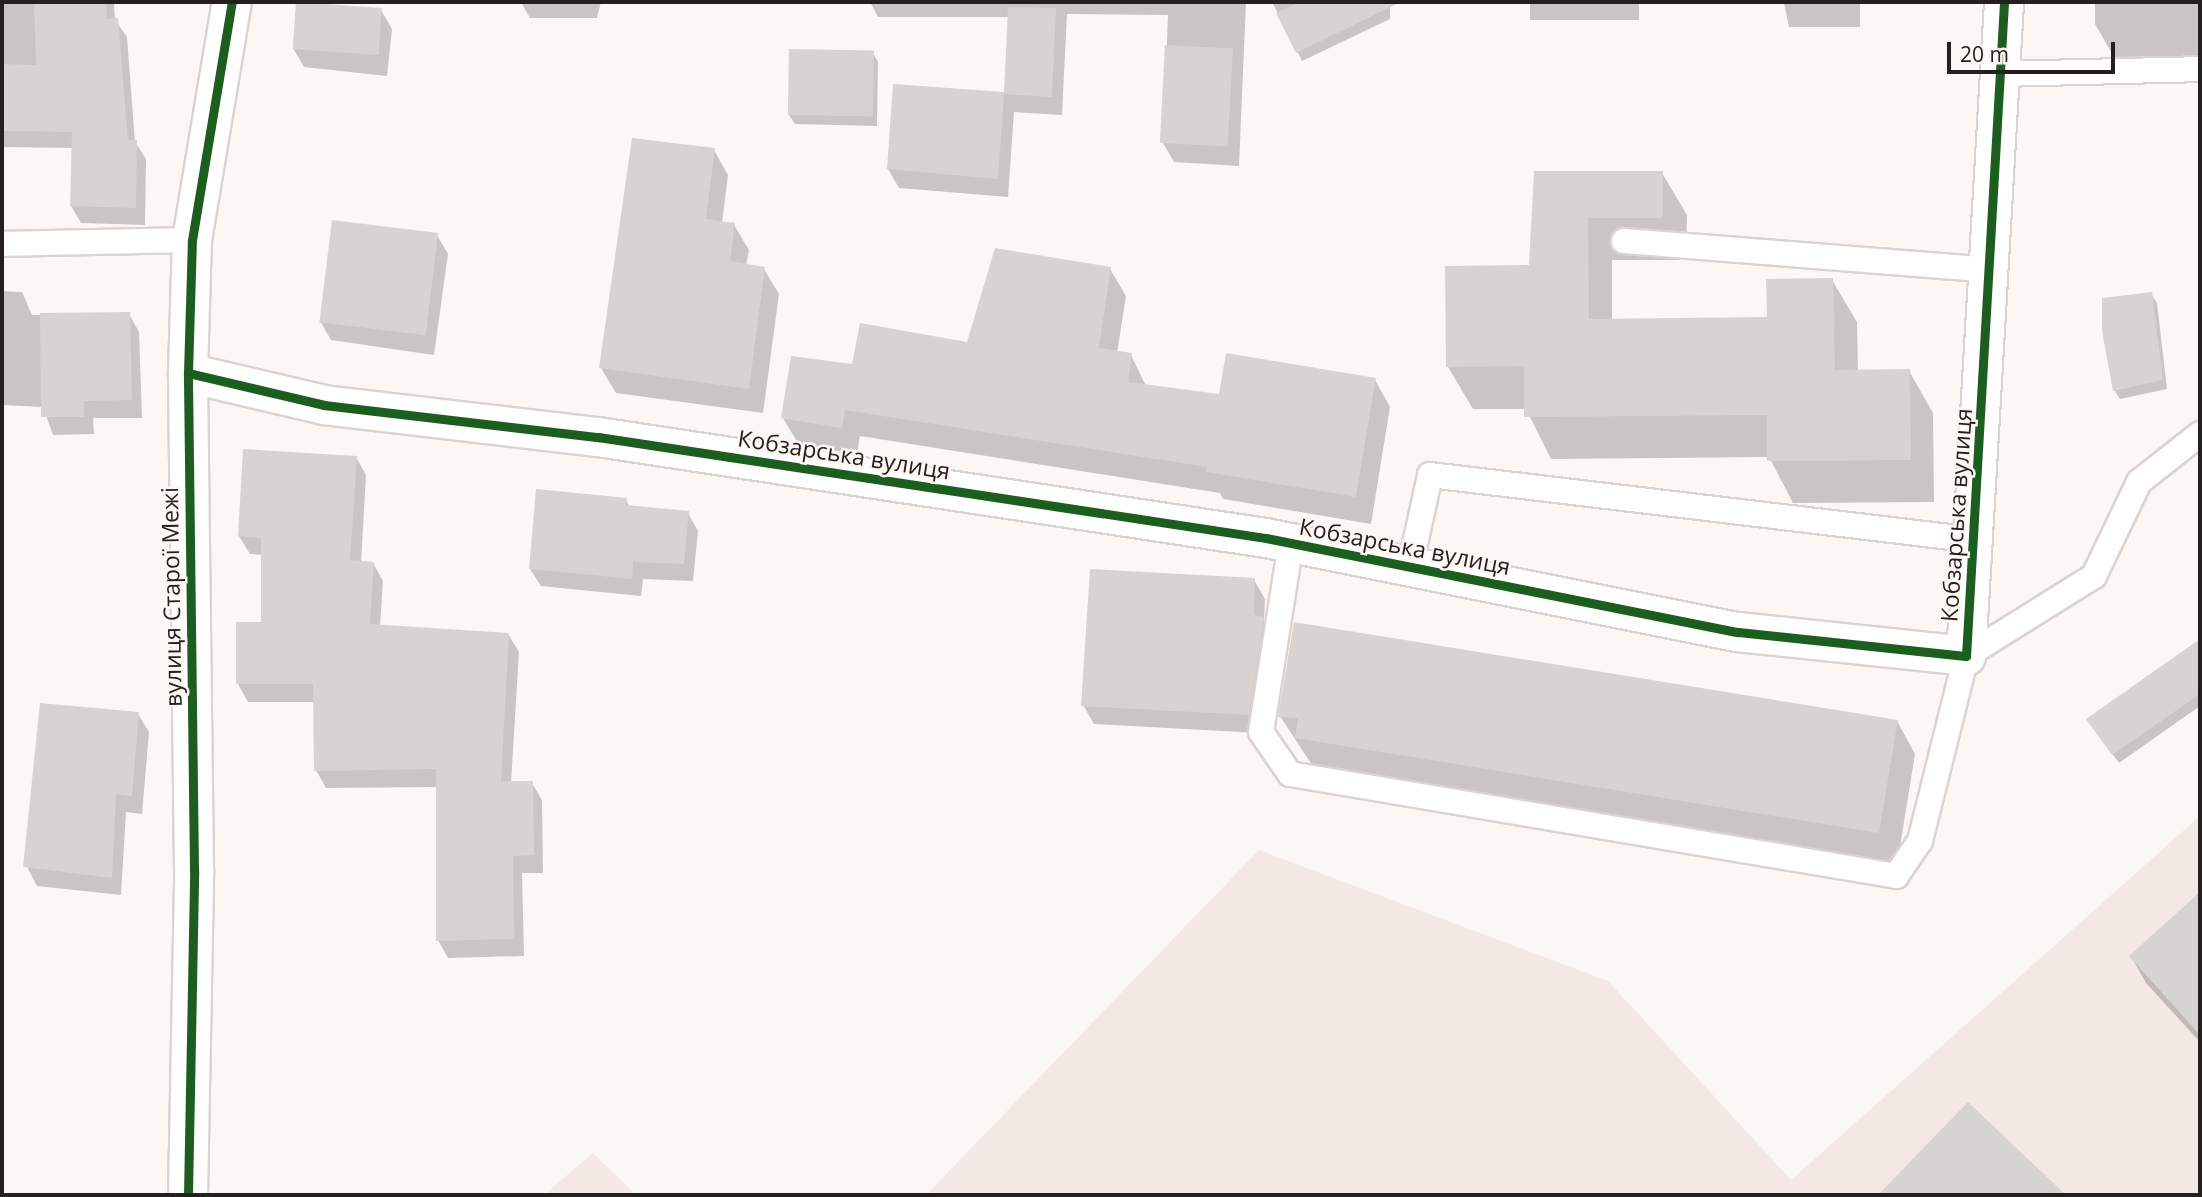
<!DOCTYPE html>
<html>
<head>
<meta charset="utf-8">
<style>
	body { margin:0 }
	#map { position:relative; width:2202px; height:1197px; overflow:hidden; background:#fbf7f5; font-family:"Open Sans",sans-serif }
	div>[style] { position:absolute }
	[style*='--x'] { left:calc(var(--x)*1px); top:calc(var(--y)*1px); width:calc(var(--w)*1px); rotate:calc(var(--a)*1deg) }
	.built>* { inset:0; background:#f3e8e4 }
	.shadow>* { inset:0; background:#0003; transform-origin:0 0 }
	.building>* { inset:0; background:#d7d3d1; transform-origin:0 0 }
	.roads { filter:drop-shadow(2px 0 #d9d4d2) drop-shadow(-2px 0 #d9d4d2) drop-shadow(0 2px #d9d4d2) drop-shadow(0 -2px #d9d4d2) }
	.lane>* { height:24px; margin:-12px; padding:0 12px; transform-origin:12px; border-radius:12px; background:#fefefe }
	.street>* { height:38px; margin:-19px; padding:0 19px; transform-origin:19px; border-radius:19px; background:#fefefe }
	.cycleway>* { height:9px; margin:-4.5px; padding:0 4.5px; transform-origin:4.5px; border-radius:4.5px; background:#1b5e20 }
	span { translate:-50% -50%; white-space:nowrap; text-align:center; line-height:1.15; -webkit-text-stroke:5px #fef6f2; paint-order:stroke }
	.street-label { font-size:23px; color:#25201e }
	.frame { position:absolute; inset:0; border:4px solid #25201e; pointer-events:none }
	.scale { position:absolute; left:1947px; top:42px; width:168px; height:32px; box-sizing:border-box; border:4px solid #25201e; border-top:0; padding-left:9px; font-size:21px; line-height:24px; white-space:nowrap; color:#25201e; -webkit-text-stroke:5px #fef6f2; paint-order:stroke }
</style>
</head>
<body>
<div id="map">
	<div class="built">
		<div style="clip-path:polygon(2200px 816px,2200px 1195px,926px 1195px,1259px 850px,1608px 981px,1791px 1180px)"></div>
		<div style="clip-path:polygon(593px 1153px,636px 1195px,544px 1195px)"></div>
	</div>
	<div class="shadow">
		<div style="clip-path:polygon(2px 2px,114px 2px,115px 20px,127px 37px,135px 142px,146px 159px,145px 225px,81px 223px,71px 206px,73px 148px,2px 147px)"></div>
		<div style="clip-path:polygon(298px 2px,381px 10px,392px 29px,387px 76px,304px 67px,293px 48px)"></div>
		<div style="clip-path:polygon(406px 2px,601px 2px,597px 18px,530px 18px,522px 4px)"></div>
		<div style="clip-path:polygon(870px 2px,1246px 2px,1239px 166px,1174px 162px,1163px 143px,1168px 15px,1067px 14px,1062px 115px,1014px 112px,1008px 197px,899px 188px,888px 169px,894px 86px,1006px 94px,1010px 17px,878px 17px)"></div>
		<div style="clip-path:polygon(1272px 2px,1390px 2px,1390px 19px,1302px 61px)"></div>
		<div style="left:1530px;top:2px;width:109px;height:18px"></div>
		<div style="clip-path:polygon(1675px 2px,1860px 2px,1860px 27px,1789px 27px,1784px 3px)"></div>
		<div style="clip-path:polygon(2095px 2px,2200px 2px,2200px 56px,2114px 57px,2095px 24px)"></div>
		<div style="clip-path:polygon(873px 53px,878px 62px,877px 126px,795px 124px,789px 115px)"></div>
		<div style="clip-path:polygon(714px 150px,728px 175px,722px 223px,734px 225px,749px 250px,746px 266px,764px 269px,779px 294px,763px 413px,616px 393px,601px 368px)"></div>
		<div style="clip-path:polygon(1535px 173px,1662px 173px,1687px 215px,1686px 260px,1612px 260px,1612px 320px,1768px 319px,1832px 280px,1857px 322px,1858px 372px,1909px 371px,1933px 413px,1934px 502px,1793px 503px,1769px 457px,1551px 459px,1526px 409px,1473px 409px,1448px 367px,1531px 267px)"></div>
		<div style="clip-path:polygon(437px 235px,448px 254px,434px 355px,331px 340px,320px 321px)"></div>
		<div style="clip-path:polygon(1110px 269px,1126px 296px,1117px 353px,1131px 355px,1146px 386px,1221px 396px,1375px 380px,1390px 407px,1371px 524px,1223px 499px,1220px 493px,860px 436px,857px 454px,799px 445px,783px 418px,854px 366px,968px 344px)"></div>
		<div style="clip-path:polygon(2px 291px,22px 292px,32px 315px,129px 314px,139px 332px,142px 418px,93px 418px,94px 434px,53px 435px,43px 407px,2px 405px)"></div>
		<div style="clip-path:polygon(2151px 294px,2157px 303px,2167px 389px,2120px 399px,2114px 390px)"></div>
		<div style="clip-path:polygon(356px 457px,366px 475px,361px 563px,373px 563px,383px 581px,380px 626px,508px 634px,519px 652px,511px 783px,532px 783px,542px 800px,543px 873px,522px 873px,524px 956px,448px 958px,438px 940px,438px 787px,326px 788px,316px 770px,315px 702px,248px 702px,238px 684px,263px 624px,263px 555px,250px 554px,239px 536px)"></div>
		<div style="clip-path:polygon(626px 500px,630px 507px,688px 513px,698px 531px,693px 581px,643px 579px,641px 596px,541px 586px,530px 569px)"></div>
		<div style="clip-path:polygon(1254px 580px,1265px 599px,1264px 620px,1274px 637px,1259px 733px,1094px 724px,1083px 705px)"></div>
		<div style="clip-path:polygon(2200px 640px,2200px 706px,2119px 763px,2088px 720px)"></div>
		<div style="clip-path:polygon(138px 714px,149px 732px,142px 814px,126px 812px,121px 895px,37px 886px,27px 867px)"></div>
		<div style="clip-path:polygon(1280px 716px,1897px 721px,1915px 754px,1897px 865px,1316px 771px)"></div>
		<div style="clip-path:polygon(2200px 894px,2200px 1042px,2146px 983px,2131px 956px)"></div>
		<div style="clip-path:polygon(1968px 1104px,2063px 1195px,1880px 1195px)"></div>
	</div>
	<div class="building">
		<div style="clip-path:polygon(34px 2px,106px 2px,107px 19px,118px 18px,128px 140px,137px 140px,136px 208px,70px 206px,72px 132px,2px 131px,2px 64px,36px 65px)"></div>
		<div style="left:296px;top:2px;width:86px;height:47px;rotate:4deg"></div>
		<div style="clip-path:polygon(1300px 2px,1401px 2px,1296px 53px,1276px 13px)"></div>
		<div style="clip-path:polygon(1008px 7px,1056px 8px,1052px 97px,1004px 94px,998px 179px,887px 169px,893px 84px,1004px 92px)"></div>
		<div style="left:1165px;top:45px;width:68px;height:98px;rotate:3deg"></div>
		<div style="left:789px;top:49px;width:85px;height:66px;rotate:1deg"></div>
		<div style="clip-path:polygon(632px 138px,715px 148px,706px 219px,735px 223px,730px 261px,765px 267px,749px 389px,599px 368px)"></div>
		<div style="clip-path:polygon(1534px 171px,1663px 171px,1663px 218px,1588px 218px,1589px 319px,1767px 317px,1766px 279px,1833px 278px,1835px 370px,1910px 369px,1911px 460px,1767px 461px,1767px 415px,1524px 417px,1524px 366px,1446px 367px,1445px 266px,1529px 265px)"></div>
		<div style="left:332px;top:220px;width:107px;height:103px;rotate:7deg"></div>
		<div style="clip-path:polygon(995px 248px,1111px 267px,1099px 348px,1132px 353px,1128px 382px,1219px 394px,1226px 353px,1376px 378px,1356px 497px,1206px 472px,1207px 467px,845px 410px,842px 428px,781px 418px,791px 356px,852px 364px,860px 323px,967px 342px)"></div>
		<div style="clip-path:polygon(2152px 292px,2163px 380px,2113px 391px,2102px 331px,2102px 298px)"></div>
		<div style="clip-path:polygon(130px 312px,132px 400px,84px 401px,84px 417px,41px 417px,40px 313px)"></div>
		<div style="clip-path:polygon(243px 449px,357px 456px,350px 560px,374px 562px,370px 624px,509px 633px,501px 781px,533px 781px,534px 855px,513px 856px,514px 939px,436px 941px,436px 769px,314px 771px,313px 684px,236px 684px,236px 622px,261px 622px,261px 538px,238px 536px)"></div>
		<div style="clip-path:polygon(536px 489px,627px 498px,626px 505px,689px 511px,684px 564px,633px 562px,632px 579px,529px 569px)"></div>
		<div style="clip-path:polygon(1090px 569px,1255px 578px,1254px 615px,1264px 617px,1249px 715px,1081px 706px)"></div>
		<div style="clip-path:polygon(1294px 622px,1898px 720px,1879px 833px,1295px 738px,1298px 718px,1278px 717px)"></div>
		<div style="clip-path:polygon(2200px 639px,2200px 694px,2112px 755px,2086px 719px)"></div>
		<div style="clip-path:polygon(40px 703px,139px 712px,132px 796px,116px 794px,112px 878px,23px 867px)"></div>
		<div style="clip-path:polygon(2200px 892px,2200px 1035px,2129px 956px)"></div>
		<div style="clip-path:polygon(1968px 1102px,2066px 1195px,1878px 1195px)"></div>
	</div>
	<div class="roads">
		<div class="lane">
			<div style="--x:2000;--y:74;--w:200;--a:-1.4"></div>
			<div style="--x:1624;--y:241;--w:367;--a:4.5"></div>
			<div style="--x:2;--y:244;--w:190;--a:-1.2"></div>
			<div style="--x:1291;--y:543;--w:191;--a:99"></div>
			<div style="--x:1261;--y:732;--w:51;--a:55.4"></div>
			<div style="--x:1290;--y:774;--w:615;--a:9.55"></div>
			<div style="--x:1896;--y:876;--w:42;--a:-55.6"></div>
			<div style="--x:1920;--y:841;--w:191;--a:-76"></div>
			<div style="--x:1966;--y:656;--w:151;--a:-32"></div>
			<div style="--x:2094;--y:576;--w:104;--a:-64.4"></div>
			<div style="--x:2139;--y:482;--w:78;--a:-38.2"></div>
			<div style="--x:1410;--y:567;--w:94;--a:-77.7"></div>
			<div style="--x:1430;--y:475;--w:549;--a:6.8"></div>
		</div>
		<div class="street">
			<div style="--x:188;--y:373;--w:140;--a:13.2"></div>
			<div style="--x:324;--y:405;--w:276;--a:6.7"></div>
			<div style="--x:598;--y:437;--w:676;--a:8.6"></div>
			<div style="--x:1266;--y:538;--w:481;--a:11.3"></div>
			<div style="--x:1738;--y:632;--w:229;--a:6"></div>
			<div style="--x:1966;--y:656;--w:655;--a:-86.67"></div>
			<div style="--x:188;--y:1195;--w:325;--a:-88.9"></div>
			<div style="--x:194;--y:870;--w:497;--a:-90.7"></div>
			<div style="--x:188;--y:373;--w:133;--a:-88.3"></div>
			<div style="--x:192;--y:240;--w:241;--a:-80.5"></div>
		</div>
	</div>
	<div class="cycleway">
		<div style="--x:188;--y:373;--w:140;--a:13.2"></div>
		<div style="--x:324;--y:405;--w:276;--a:6.7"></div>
		<div style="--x:598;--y:437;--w:676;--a:8.6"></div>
		<div style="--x:1266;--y:538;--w:481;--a:11.3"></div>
		<div style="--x:1738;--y:632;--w:229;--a:6"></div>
		<div style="--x:1966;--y:656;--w:655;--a:-86.67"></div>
		<div style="--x:188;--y:1195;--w:325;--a:-88.9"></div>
		<div style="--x:194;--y:870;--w:497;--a:-90.7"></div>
		<div style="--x:188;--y:373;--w:133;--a:-88.3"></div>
		<div style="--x:192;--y:240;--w:241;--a:-80.5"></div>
	</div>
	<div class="street-label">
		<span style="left:844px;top:454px;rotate:9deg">Кобзарська вулиця</span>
		<span style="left:1956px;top:515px;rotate:-86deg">Кобзарська вулиця</span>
		<span style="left:1405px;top:546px;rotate:11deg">Кобзарська вулиця</span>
		<span style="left:171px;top:597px;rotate:-91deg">вулиця Старої Межі</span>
	</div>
	<div class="frame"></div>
	<div class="scale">20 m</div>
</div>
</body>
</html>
